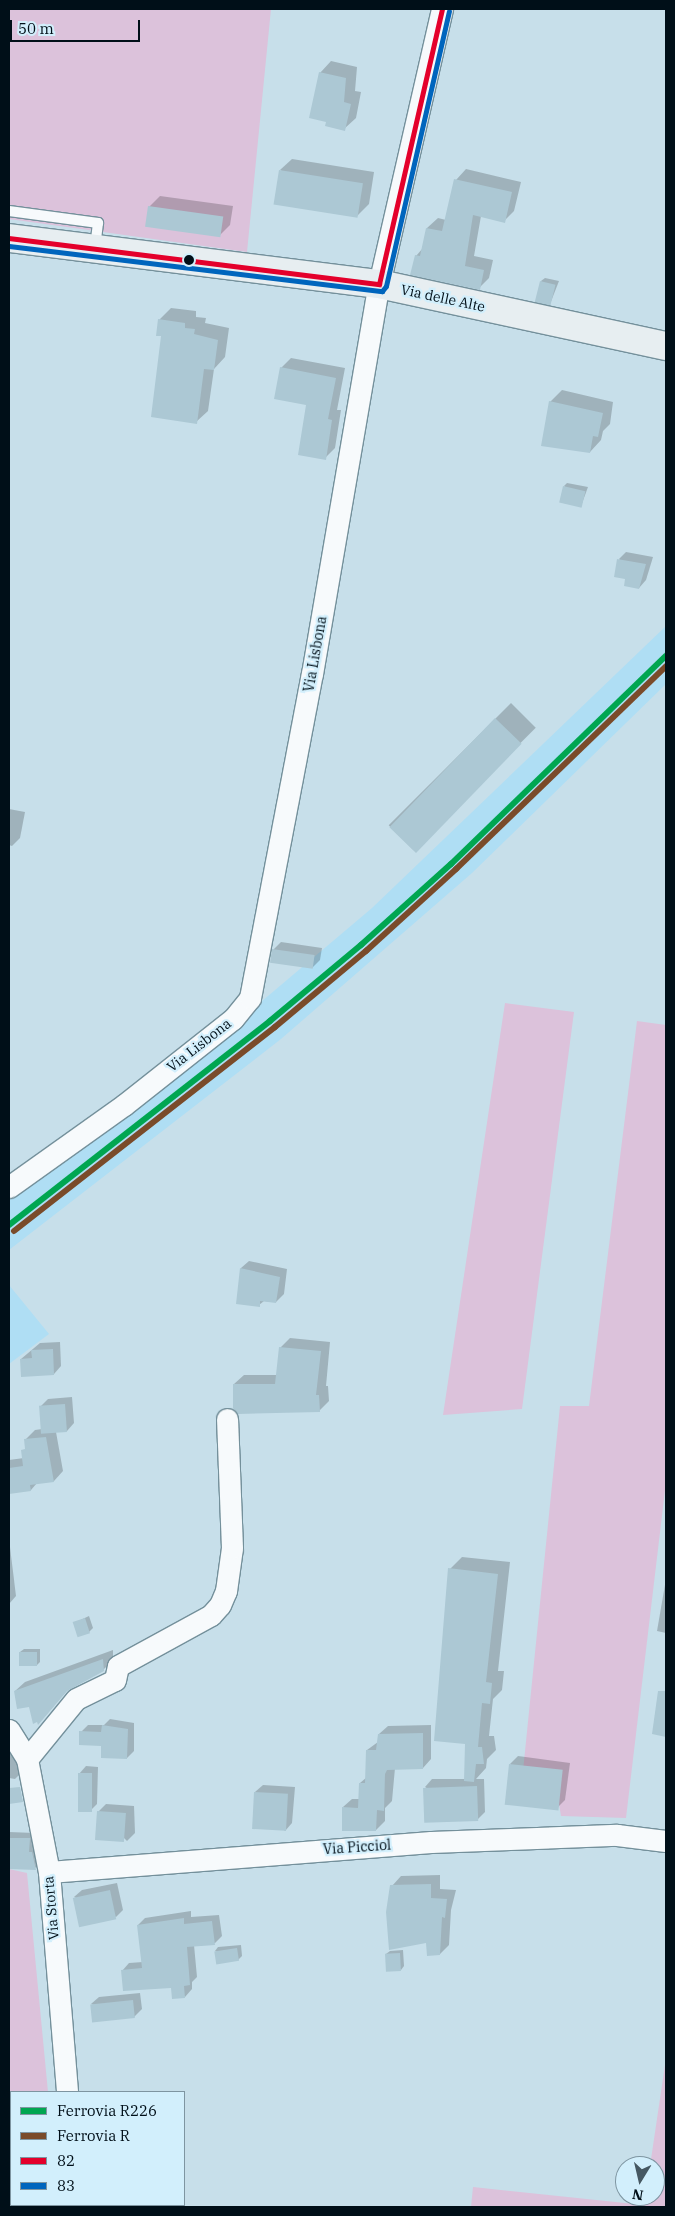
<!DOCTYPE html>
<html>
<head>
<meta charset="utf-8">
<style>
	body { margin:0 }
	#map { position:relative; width:675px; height:2216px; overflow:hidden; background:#c7dfea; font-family:"IBM Plex Serif",serif }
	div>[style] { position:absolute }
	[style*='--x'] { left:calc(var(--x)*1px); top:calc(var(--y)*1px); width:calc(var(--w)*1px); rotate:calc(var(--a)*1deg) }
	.built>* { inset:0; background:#afdef4 }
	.green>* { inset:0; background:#dcc2db }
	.shadow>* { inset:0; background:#0003; transform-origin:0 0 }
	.building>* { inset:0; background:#acc8d4; transform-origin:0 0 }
	.roads { filter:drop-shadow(1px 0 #74909b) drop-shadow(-1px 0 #74909b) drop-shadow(0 1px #74909b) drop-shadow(0 -1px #74909b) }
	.lane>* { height:10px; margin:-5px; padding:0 5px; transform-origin:5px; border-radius:5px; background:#f7fafc }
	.street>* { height:21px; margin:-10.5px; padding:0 10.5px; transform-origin:10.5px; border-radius:10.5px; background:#f7fafc }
	.secondary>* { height:28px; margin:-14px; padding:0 14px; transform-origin:14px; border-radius:14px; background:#e7eef1 }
	.bus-1>* { height:5px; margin:-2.5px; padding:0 2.5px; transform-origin:2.5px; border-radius:2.5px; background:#e4002b }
	.bus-2>* { height:5px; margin:-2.5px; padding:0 2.5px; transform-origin:2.5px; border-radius:2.5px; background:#0065bd }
	.rail-1>* { height:6px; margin:-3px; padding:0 3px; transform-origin:3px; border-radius:3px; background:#00a651 }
	.rail-2>* { height:6px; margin:-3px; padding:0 3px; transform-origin:3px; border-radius:3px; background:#7a4b2a }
	.dots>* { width:14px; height:14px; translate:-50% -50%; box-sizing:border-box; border:2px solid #d2effc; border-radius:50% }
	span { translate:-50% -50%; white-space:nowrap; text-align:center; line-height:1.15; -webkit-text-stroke:4.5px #d2effc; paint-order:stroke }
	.street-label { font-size:14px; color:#000f18 }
	.frame { position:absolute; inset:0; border:10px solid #000f18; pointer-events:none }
	.legend { position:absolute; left:10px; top:2091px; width:175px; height:115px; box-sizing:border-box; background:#d2effc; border:1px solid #7e95a1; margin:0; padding:6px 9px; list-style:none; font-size:15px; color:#000f18 }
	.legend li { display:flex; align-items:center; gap:10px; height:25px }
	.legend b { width:25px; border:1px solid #7e95a1 }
	.north { position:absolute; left:615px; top:2156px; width:50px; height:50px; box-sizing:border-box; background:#d2effc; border:1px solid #7e95a1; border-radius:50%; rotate:189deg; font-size:14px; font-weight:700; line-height:20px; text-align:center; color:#000f18 }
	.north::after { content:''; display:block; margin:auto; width:18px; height:22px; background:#465862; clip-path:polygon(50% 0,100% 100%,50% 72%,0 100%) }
	.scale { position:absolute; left:10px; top:20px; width:130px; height:22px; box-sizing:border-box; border:2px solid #000f18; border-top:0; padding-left:6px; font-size:15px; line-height:18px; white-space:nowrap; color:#000f18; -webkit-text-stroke:4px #d2effc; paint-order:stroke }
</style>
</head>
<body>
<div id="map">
	<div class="built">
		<div style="clip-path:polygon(666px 626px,666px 684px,472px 873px,281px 1039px,9px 1250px,9px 1197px,255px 1007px,372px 908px)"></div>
		<div style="clip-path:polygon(9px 1285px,49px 1334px,9px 1364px)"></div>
	</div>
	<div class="green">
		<div style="clip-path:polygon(9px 9px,271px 9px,247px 252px,9px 219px)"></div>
		<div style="clip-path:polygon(505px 1003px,574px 1012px,522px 1409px,443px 1415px)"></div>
		<div style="clip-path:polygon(637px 1021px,666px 1025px,666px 1482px,626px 1818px,561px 1816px,554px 1774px,523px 1771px,560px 1406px,589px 1406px)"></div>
		<div style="clip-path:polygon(9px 1869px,27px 1873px,48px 2092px,11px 2092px,11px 2205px,63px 2207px,9px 2207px)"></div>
		<div style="clip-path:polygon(666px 2058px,666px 2207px,471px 2207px,473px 2187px,644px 2205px,645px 2196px,655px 2196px,655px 2166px,650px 2166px)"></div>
	</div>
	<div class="shadow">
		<div style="clip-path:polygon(331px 61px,357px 67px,355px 91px,361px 92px,356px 118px,344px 129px,327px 121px,320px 73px)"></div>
		<div style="clip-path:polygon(292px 159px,374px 172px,369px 204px,357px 216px,280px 170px)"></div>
		<div style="clip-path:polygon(466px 169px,521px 182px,514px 211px,504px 221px,481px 216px,474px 256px,493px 260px,489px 278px,479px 288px,416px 256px,423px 248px,427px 228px,438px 218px,446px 220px,456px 180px)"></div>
		<div style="clip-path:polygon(160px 196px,233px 206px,230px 225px,219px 236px,149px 207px)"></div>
		<div style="clip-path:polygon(545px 278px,559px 281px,550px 304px,541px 281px)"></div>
		<div style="clip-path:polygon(171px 308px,196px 311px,196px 317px,206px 318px,205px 323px,229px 328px,225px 357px,214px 369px,208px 411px,196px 422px,159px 320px)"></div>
		<div style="clip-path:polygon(291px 358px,345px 368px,337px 410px,341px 410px,335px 448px,325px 458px,308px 404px,281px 368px)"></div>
		<div style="clip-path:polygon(562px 390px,613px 402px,610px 424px,603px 431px,601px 440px,590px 452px,550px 402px)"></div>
		<div style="clip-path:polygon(567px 483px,588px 487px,581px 506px,564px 486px)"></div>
		<div style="clip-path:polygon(626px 552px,653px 557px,646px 580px,639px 588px,619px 559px)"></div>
		<div style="left:511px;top:703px;width:35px;height:173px;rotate:45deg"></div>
		<div style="clip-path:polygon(9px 809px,25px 812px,20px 838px,12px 846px,9px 845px)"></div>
		<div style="clip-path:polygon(281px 942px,322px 948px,320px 960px,312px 968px,273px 950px)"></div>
		<div style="clip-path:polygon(249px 1261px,287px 1269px,284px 1294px,276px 1302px,264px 1301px,259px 1305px,237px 1302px,241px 1268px)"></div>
		<div style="clip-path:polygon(290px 1338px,330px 1342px,326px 1386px,328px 1386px,329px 1401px,319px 1411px,234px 1384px,244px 1375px,277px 1375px,280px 1348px)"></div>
		<div style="clip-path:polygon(60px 1342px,61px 1366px,54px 1374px,21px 1359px,40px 1343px)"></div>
		<div style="clip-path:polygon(72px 1397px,74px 1423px,67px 1431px,56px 1432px,63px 1471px,54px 1481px,37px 1483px,31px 1490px,9px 1493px,9px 1460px,24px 1458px,26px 1439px,35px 1430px,42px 1429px,40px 1407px,48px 1399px)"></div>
		<div style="clip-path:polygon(9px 1539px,16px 1596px,9px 1604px)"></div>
		<div style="clip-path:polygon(462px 1557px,510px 1562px,498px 1671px,504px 1671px,502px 1690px,493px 1699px,489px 1736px,494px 1736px,496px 1750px,487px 1759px,486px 1768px,476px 1779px,484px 1779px,485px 1812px,477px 1820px,425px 1787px,432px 1779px,466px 1779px,466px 1743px,450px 1569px)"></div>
		<div style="clip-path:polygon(666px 1579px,666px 1633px,657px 1631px)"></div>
		<div style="clip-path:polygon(89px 1616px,93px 1628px,89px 1632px,74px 1623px)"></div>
		<div style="clip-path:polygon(24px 1649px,40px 1649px,40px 1662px,36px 1666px,20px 1652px)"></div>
		<div style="clip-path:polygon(113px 1650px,113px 1660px,103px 1670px,69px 1688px,39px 1723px,30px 1706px,15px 1691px,25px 1682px)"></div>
		<div style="clip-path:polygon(110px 1719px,134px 1723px,134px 1751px,127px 1758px,81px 1732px,88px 1725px,104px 1725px)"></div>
		<div style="clip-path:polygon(431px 1725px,431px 1759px,423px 1768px,395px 1768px,392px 1801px,385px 1808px,385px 1821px,376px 1830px,343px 1807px,352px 1799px,360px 1799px,360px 1783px,367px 1777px,367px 1750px,378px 1742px,379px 1734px,388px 1726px)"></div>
		<div style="clip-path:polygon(9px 1735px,22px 1772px,15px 1779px,9px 1778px)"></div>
		<div style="clip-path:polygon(518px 1756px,570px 1763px,565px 1800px,557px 1808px,510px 1764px)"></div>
		<div style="clip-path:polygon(86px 1766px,98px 1767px,97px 1804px,90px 1811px,79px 1774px)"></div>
		<div style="clip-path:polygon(263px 1785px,295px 1787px,292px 1823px,285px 1831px,255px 1792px)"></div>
		<div style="clip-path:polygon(106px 1804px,134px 1806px,135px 1833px,127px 1841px,98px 1812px)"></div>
		<div style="clip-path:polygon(9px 1832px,35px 1833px,41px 1862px,35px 1868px,9px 1868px)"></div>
		<div style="clip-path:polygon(440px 1875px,440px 1889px,456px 1890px,451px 1910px,449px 1945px,440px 1954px,427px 1941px,392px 1886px,401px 1876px)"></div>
		<div style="clip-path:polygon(117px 1883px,123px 1910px,116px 1917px,74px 1897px,82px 1890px)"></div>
		<div style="clip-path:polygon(191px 1911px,191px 1917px,219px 1915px,222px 1936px,215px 1943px,194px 1945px,197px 1977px,192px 1982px,192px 1989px,185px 1997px,172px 1986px,122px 1971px,129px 1963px,143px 1962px,138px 1925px,145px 1918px)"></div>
		<div style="clip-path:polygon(241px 1945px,242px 1956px,238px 1960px,215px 1951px,218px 1947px)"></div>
		<div style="clip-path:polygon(403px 1950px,404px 1966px,401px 1970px,386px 1954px,390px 1951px)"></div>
		<div style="clip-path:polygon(140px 1993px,142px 2009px,134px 2017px,91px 2004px,99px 1997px)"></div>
	</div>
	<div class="building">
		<div style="clip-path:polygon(319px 72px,346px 78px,344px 102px,351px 104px,345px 131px,325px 126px,326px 122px,309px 118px)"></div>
		<div style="left:279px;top:170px;width:85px;height:35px;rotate:9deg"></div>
		<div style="clip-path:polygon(454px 179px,512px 192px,505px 223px,473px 215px,465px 266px,484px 270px,480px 290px,410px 275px,415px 255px,420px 256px,426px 228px,442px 231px)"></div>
		<div style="left:148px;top:206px;width:76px;height:21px;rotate:8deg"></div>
		<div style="left:540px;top:281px;width:16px;height:22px;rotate:14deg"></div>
		<div style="clip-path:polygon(158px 319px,185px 323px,185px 328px,195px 329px,194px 334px,218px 340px,214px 370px,204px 369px,197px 424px,151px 417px,161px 336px,156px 336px)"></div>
		<div style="clip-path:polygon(280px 367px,336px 378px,328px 419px,332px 420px,326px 460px,298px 455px,306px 405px,274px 399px)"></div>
		<div style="clip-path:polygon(549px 401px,603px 413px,598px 437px,593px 436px,590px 453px,541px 446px)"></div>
		<div style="left:563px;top:486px;width:23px;height:17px;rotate:13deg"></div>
		<div style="clip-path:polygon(617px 559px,646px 564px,639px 589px,624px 586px,625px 579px,614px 577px)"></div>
		<div style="left:495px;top:718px;width:37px;height:152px;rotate:44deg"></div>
		<div style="left:272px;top:949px;width:43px;height:14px;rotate:8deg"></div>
		<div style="clip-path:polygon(240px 1268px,280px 1277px,276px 1303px,260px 1301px,260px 1307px,236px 1304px)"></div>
		<div style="clip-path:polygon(279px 1347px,321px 1351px,316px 1395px,319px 1395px,320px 1412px,238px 1414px,233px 1408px,233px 1384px,275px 1384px)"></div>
		<div style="clip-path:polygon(53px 1349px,54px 1375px,21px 1377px,20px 1359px,32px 1358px,31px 1350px)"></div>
		<div style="left:65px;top:1404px;width:28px;height:26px;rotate:86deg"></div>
		<div style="clip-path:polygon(46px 1437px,54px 1482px,30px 1485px,31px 1491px,9px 1494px,9px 1468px,23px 1466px,21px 1450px,25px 1449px,24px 1439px)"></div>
		<div style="clip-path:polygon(448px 1568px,498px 1574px,486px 1682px,492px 1683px,490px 1704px,482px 1703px,478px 1747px,482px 1747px,484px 1764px,476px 1764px,474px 1782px,464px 1781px,465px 1744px,434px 1741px)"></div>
		<div style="left:85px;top:1618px;width:16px;height:13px;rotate:72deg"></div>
		<div style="left:19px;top:1652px;width:18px;height:14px"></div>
		<div style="clip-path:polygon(103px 1659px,104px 1671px,67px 1691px,38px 1725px,37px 1722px,33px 1724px,29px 1707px,17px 1709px,14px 1691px)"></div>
		<div style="clip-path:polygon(658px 1691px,666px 1691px,666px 1737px,652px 1734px)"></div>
		<div style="clip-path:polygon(102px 1725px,128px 1729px,127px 1759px,101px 1758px,101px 1746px,79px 1745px,79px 1731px,101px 1732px)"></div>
		<div style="clip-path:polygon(423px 1733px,423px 1769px,387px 1770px,385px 1774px,384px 1811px,377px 1810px,376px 1831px,342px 1831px,342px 1807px,358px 1808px,359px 1783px,365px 1783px,366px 1750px,376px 1750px,378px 1734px)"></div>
		<div style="left:509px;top:1764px;width:54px;height:41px;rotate:6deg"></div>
		<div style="left:78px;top:1773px;width:14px;height:39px"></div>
		<div style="left:477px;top:1786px;width:35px;height:54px;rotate:88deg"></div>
		<div style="clip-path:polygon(20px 1787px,23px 1802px,9px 1804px,9px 1788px)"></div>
		<div style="left:254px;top:1792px;width:34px;height:37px;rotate:3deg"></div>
		<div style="left:97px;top:1811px;width:29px;height:29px;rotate:4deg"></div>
		<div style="clip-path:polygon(9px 1838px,30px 1838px,29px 1852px,32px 1852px,36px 1870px,9px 1869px)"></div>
		<div style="clip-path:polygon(431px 1884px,431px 1898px,447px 1899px,445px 1918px,442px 1917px,440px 1955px,427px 1956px,426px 1943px,389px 1950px,386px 1912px,390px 1885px)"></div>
		<div style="left:110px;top:1890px;width:30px;height:38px;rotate:78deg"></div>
		<div style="clip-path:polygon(184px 1918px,184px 1924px,212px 1921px,215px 1945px,187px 1947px,190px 1985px,184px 1986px,185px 1998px,172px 1999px,171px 1988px,123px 1991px,121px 1970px,142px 1968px,137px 1925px)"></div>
		<div style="left:237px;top:1948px;width:13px;height:23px;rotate:81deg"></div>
		<div style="left:400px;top:1953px;width:18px;height:15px;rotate:87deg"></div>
		<div style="left:133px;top:2000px;width:18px;height:43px;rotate:84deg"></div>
	</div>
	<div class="roads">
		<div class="lane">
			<div style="--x:9;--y:211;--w:90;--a:7.7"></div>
			<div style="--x:98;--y:223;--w:24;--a:97"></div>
		</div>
		<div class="street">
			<div style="--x:9;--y:1187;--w:141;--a:-35.5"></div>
			<div style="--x:124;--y:1105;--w:139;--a:-38.3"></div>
			<div style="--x:233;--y:1019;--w:27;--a:-51"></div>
			<div style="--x:250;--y:998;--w:330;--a:-79.2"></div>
			<div style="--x:312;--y:674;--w:396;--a:-80.3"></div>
			<div style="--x:379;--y:284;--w:282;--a:-77.1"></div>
			<div style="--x:9;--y:1730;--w:34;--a:58"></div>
			<div style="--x:27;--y:1759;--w:115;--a:79"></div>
			<div style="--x:49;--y:1872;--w:221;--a:85.3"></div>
			<div style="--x:27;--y:1759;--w:77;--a:-50.8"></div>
			<div style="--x:76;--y:1699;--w:43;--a:-26"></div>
			<div style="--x:115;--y:1680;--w:14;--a:-78"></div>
			<div style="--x:118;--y:1666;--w:106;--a:-28.7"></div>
			<div style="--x:211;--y:1615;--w:13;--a:-48"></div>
			<div style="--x:220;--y:1605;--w:15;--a:-67"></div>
			<div style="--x:226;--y:1591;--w:43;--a:-82.1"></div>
			<div style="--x:232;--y:1548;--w:129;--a:-92.2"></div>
			<div style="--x:49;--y:1872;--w:383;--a:-4.5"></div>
			<div style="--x:431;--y:1842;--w:186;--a:-2.2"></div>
			<div style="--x:617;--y:1835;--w:49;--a:7"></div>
			<div style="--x:81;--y:2205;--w:2;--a:90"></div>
		</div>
		<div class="secondary">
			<div style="--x:9;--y:238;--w:373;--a:7.1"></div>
			<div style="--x:379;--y:284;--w:294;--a:12.2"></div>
		</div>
	</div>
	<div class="bus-1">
		<div style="--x:9;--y:238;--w:373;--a:7.1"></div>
		<div style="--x:379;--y:284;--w:282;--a:-77.1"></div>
	</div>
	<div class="bus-2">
		<div style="--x:9;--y:246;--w:376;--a:6.9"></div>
		<div style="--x:382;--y:291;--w:6;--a:-51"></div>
		<div style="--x:386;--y:286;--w:282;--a:-77.1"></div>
	</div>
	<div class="rail-1">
		<div style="--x:9;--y:1225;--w:331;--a:-38"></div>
		<div style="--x:270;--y:1021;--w:119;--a:-39.9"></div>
		<div style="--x:361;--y:945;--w:121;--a:-42"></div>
		<div style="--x:451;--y:864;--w:299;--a:-44.1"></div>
	</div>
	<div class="rail-2">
		<div style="--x:14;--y:1231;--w:331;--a:-38"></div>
		<div style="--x:275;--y:1027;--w:119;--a:-39.9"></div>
		<div style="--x:366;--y:951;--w:122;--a:-42.3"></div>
		<div style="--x:456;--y:869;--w:292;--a:-44"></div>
	</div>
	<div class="dots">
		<div style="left:189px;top:260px;background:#000f18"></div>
	</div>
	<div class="street-label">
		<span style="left:443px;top:298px;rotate:12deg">Via delle Alte</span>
		<span style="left:315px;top:654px;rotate:-80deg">Via Lisbona</span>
		<span style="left:199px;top:1045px;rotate:-38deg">Via Lisbona</span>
		<span style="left:357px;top:1847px;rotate:-4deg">Via Picciol</span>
		<span style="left:51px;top:1908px;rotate:-95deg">Via Storta</span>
	</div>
	<div class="frame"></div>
	<ul class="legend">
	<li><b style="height:6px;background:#00a651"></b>Ferrovia R226</li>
	<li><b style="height:6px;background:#7a4b2a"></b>Ferrovia R</li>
	<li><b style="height:6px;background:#e4002b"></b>82</li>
	<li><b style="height:6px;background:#0065bd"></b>83</li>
	</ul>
	<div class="north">N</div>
	<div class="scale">50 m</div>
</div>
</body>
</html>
